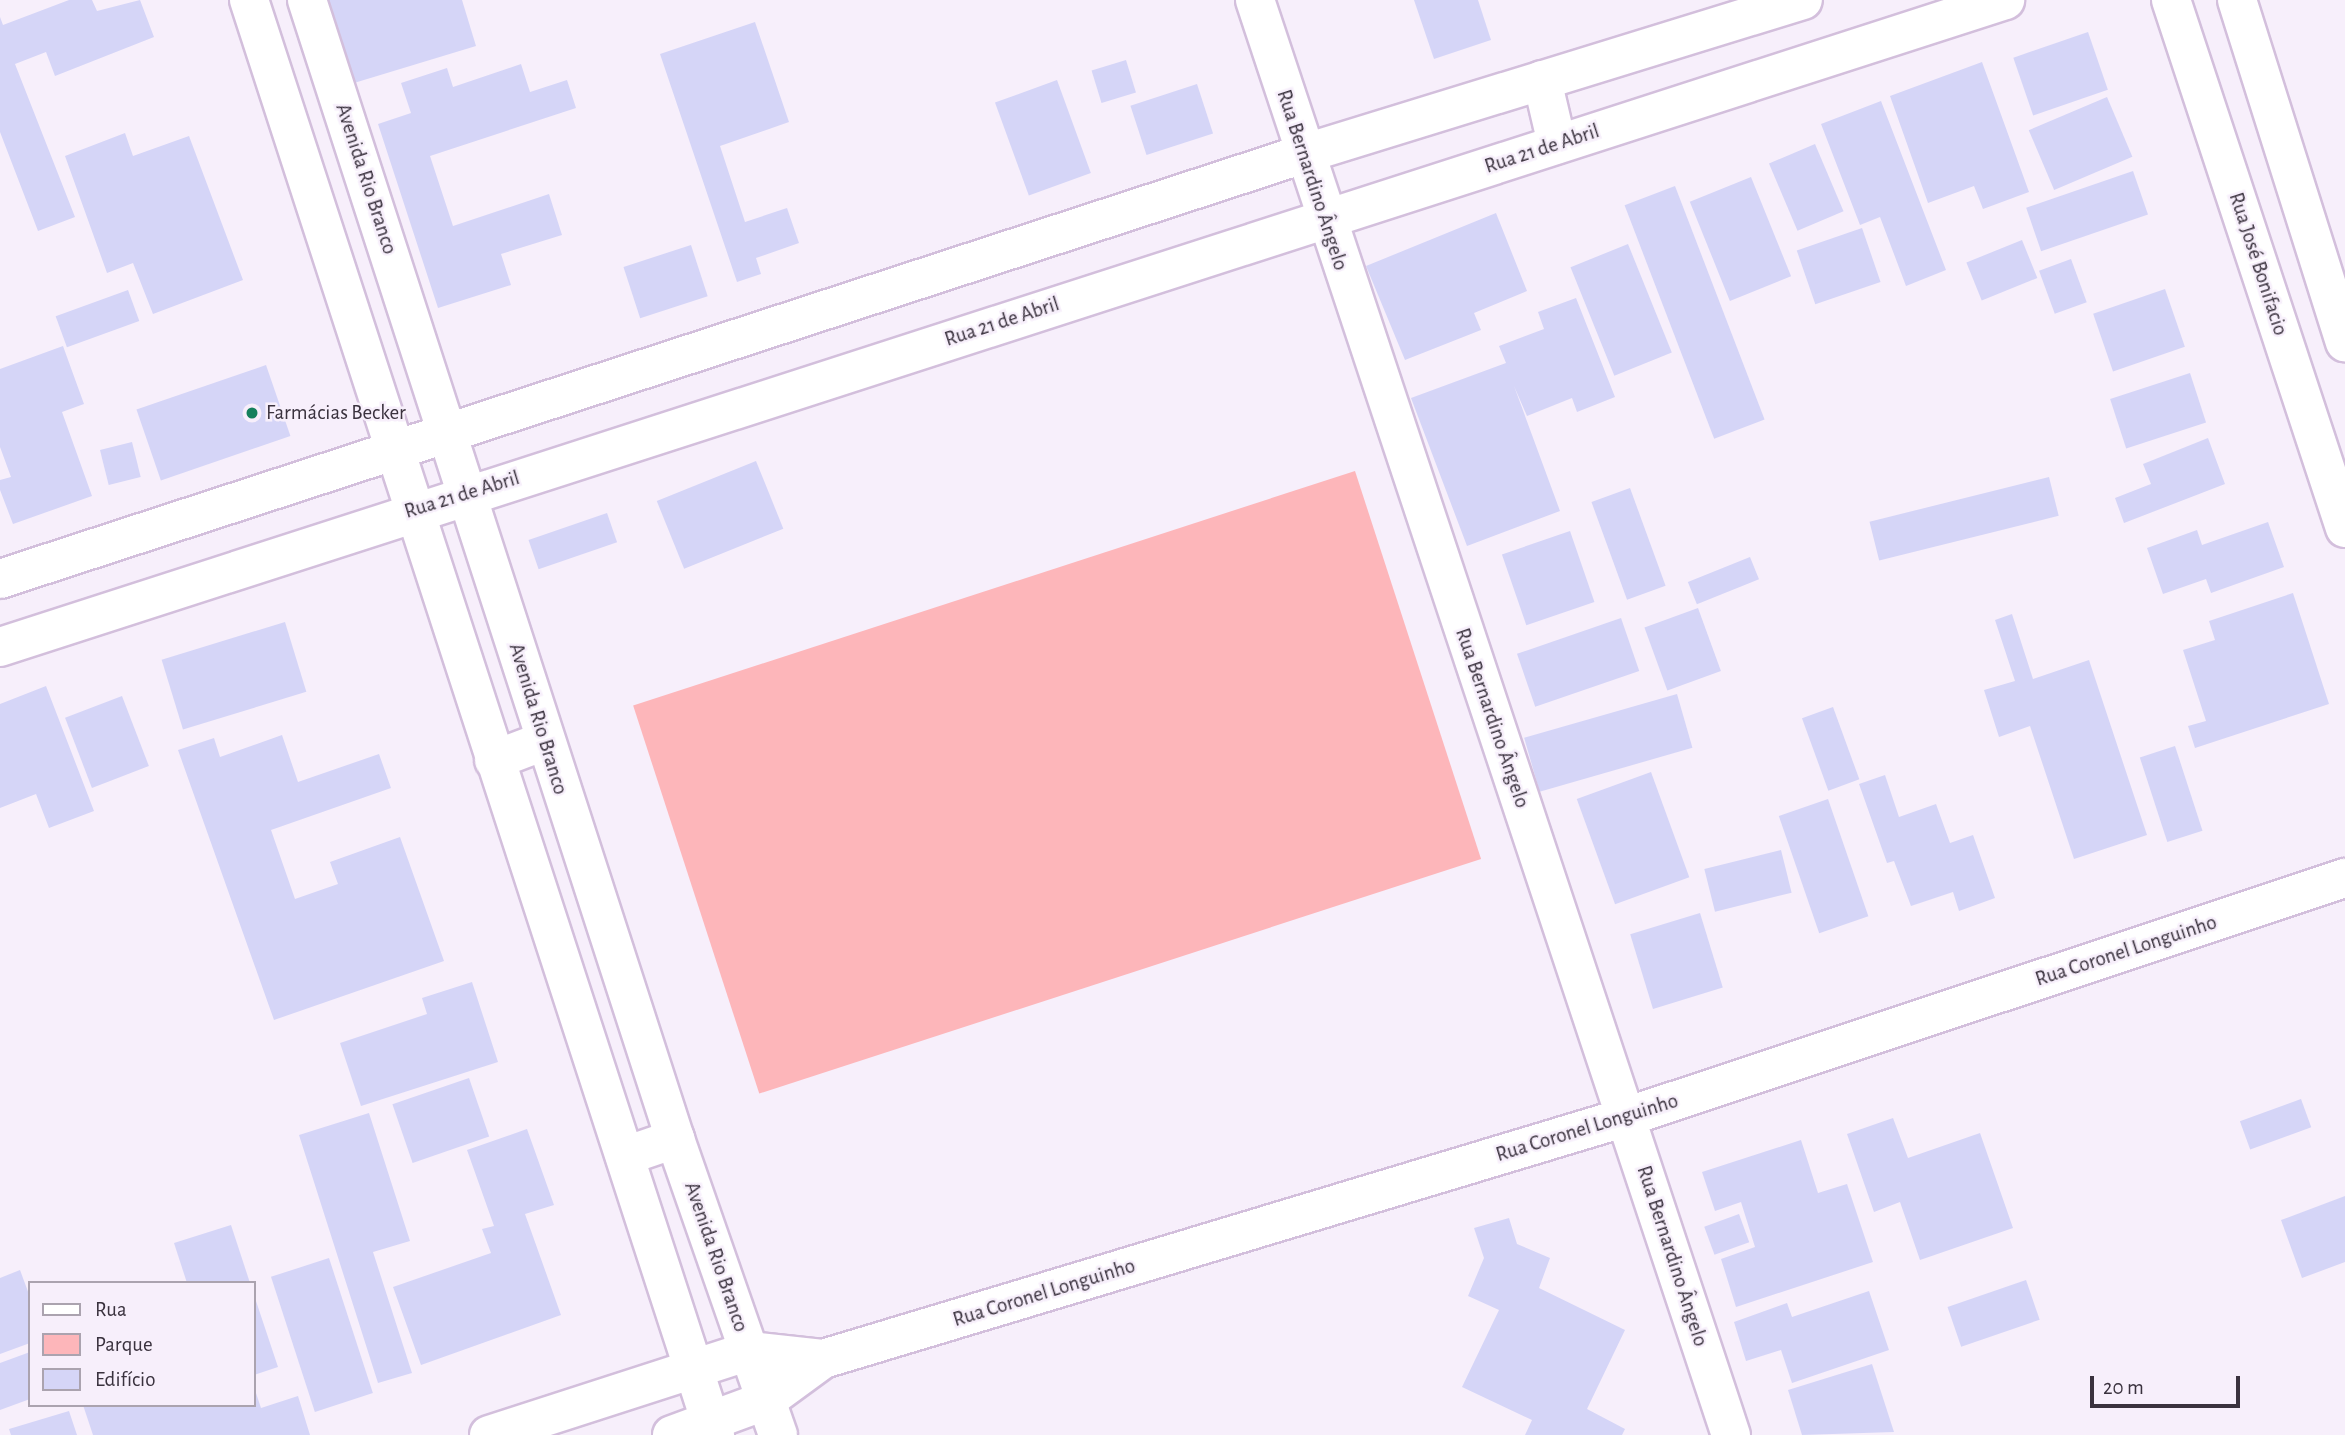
<!DOCTYPE html>
<html>
<head>
<meta charset="utf-8">
<style>
	body { margin:0 }
	#map { position:relative; width:2345px; height:1435px; overflow:hidden; background:#f7effb; font-family:"Alegreya Sans",sans-serif }
	div>[style] { position:absolute }
	[style*='--x'] { left:calc(var(--x)*1px); top:calc(var(--y)*1px); width:calc(var(--w)*1px); rotate:calc(var(--a)*1deg) }
	.green>* { inset:0; background:#fdb6ba; transform-origin:0 0 }
	.building>* { inset:0; background:#d5d5f7; transform-origin:0 0 }
	.roads { filter:drop-shadow(2px 0 #d3bfdc) drop-shadow(-2px 0 #d3bfdc) drop-shadow(0 2px #d3bfdc) drop-shadow(0 -2px #d3bfdc) }
	.street>* { height:38px; margin:-19px; padding:0 19px; transform-origin:19px; border-radius:19px; background:#fff }
	.secondary>* { height:38px; margin:-19px; padding:0 19px; transform-origin:19px; border-radius:19px; background:#fff }
	.dots>* { width:19px; height:19px; translate:-50% -50%; box-sizing:border-box; border:4px solid #f7effb; border-radius:50% }
	span { translate:-50% -50%; white-space:nowrap; text-align:center; line-height:1.15; -webkit-text-stroke:5px #f7effb; paint-order:stroke }
	.street-label { font-size:21px; color:#3a323e }
	.poi-label { font-size:21px; color:#3a323e }
	.left { translate:0 -50%; text-align:left }
	.legend { position:absolute; left:28px; top:1281px; width:228px; height:126px; box-sizing:border-box; background:#f7effb; border:2px solid #aba3af; margin:0; padding:9px 12px; list-style:none; font-size:21px; color:#3a323e }
	.legend li { display:flex; align-items:center; gap:14px; height:35px }
	.legend b { width:35px; border:2px solid #aba3af }
	.scale { position:absolute; left:2090px; top:1376px; width:150px; height:32px; box-sizing:border-box; border:4px solid #3a323e; border-top:0; padding-left:9px; font-size:21px; line-height:24px; white-space:nowrap; color:#3a323e; -webkit-text-stroke:5px #f7effb; paint-order:stroke }
</style>
</head>
<body>
<div id="map">
	<div class="green">
		<div style="left:1355px;top:471px;width:408px;height:759px;rotate:72deg"></div>
	</div>
	<div class="building">
		<div style="clip-path:polygon(69px 0,92px 0,97px 11px,140px 0,154px 37px,55px 76px,46px 52px,15px 64px,75px 217px,38px 231px,0 132px,0 17px,3px 25px)"></div>
		<div style="clip-path:polygon(328px 0,462px 0,476px 46px,354px 83px)"></div>
		<div style="clip-path:polygon(1414px 0,1478px 0,1491px 40px,1434px 59px)"></div>
		<div style="clip-path:polygon(755px 22px,789px 122px,720px 146px,745px 222px,787px 208px,799px 243px,756px 258px,761px 274px,737px 282px,660px 54px)"></div>
		<div style="left:2088px;top:32px;width:61px;height:79px;rotate:71deg"></div>
		<div style="left:1126px;top:60px;width:34px;height:36px;rotate:73deg"></div>
		<div style="clip-path:polygon(1982px 62px,2029px 192px,1983px 209px,1974px 186px,1928px 203px,1890px 96px)"></div>
		<div style="clip-path:polygon(521px 64px,530px 92px,567px 80px,576px 108px,430px 156px,453px 226px,549px 194px,562px 235px,501px 254px,511px 285px,438px 308px,378px 124px,411px 113px,401px 83px,447px 68px,453px 87px)"></div>
		<div style="left:1057px;top:80px;width:99px;height:66px;rotate:70deg"></div>
		<div style="left:1197px;top:84px;width:52px;height:70px;rotate:72deg"></div>
		<div style="left:2107px;top:97px;width:65px;height:85px;rotate:67deg"></div>
		<div style="clip-path:polygon(1881px 101px,1946px 270px,1906px 286px,1880px 217px,1860px 225px,1821px 124px)"></div>
		<div style="clip-path:polygon(125px 133px,133px 156px,189px 136px,243px 280px,153px 314px,133px 263px,107px 273px,65px 156px)"></div>
		<div style="left:1815px;top:144px;width:73px;height:50px;rotate:67deg"></div>
		<div style="left:2133px;top:171px;width:46px;height:113px;rotate:71deg"></div>
		<div style="left:1751px;top:177px;width:107px;height:66px;rotate:68deg"></div>
		<div style="left:1675px;top:186px;width:250px;height:54px;rotate:69deg"></div>
		<div style="clip-path:polygon(1496px 213px,1527px 291px,1474px 313px,1481px 330px,1405px 360px,1366px 266px)"></div>
		<div style="left:1862px;top:228px;width:57px;height:69px;rotate:71deg"></div>
		<div style="left:2022px;top:240px;width:41px;height:60px;rotate:68deg"></div>
		<div style="left:1628px;top:244px;width:117px;height:62px;rotate:68deg"></div>
		<div style="left:691px;top:245px;width:54px;height:71px;rotate:72deg"></div>
		<div style="left:2071px;top:259px;width:46px;height:34px;rotate:70deg"></div>
		<div style="left:2165px;top:289px;width:61px;height:76px;rotate:71deg"></div>
		<div style="left:128px;top:290px;width:33px;height:77px;rotate:70deg"></div>
		<div style="clip-path:polygon(1576px 298px,1615px 397px,1577px 412px,1572px 398px,1527px 416px,1514px 386px,1560px 511px,1467px 546px,1411px 398px,1506px 363px,1499px 346px,1544px 329px,1538px 312px)"></div>
		<div style="clip-path:polygon(63px 346px,84px 404px,62px 412px,92px 496px,13px 524px,0 490px,0 480px,11px 477px,0 447px,0 369px)"></div>
		<div style="left:266px;top:365px;width:75px;height:137px;rotate:71deg"></div>
		<div style="left:2190px;top:373px;width:52px;height:84px;rotate:72deg"></div>
		<div style="clip-path:polygon(2208px 438px,2225px 484px,2124px 523px,2115px 498px,2151px 484px,2143px 464px)"></div>
		<div style="left:132px;top:442px;width:36px;height:33px;rotate:76deg"></div>
		<div style="left:756px;top:461px;width:73px;height:107px;rotate:68deg"></div>
		<div style="left:2049px;top:477px;width:40px;height:185px;rotate:76deg"></div>
		<div style="left:1630px;top:488px;width:104px;height:41px;rotate:70deg"></div>
		<div style="left:607px;top:513px;width:31px;height:83px;rotate:71deg"></div>
		<div style="clip-path:polygon(2268px 522px,2284px 567px,2211px 593px,2206px 579px,2163px 594px,2147px 548px,2197px 530px,2202px 545px)"></div>
		<div style="left:1570px;top:531px;width:75px;height:72px;rotate:71deg"></div>
		<div style="left:1750px;top:557px;width:24px;height:67px;rotate:68deg"></div>
		<div style="clip-path:polygon(2293px 593px,2329px 704px,2195px 748px,2188px 726px,2206px 721px,2183px 650px,2215px 640px,2209px 621px)"></div>
		<div style="left:1698px;top:608px;width:67px;height:57px;rotate:70deg"></div>
		<div style="clip-path:polygon(2012px 614px,2033px 679px,2089px 660px,2147px 835px,2074px 859px,2030px 726px,1999px 737px,1984px 690px,2015px 681px,1995px 620px)"></div>
		<div style="left:1621px;top:618px;width:56px;height:110px;rotate:71deg"></div>
		<div style="left:285px;top:622px;width:73px;height:129px;rotate:73deg"></div>
		<div style="clip-path:polygon(46px 686px,94px 811px,49px 828px,36px 794px,0 808px,0 704px)"></div>
		<div style="left:1677px;top:694px;width:56px;height:159px;rotate:74deg"></div>
		<div style="left:122px;top:696px;width:75px;height:61px;rotate:69deg"></div>
		<div style="left:1833px;top:707px;width:77px;height:33px;rotate:70deg"></div>
		<div style="clip-path:polygon(282px 735px,298px 782px,379px 754px,391px 788px,271px 830px,295px 899px,338px 884px,330px 862px,400px 837px,444px 961px,274px 1020px,178px 750px,214px 738px,220px 757px)"></div>
		<div style="left:2175px;top:746px;width:89px;height:37px;rotate:72deg"></div>
		<div style="left:1651px;top:772px;width:112px;height:79px;rotate:70deg"></div>
		<div style="clip-path:polygon(1885px 775px,1899px 817px,1936px 804px,1950px 843px,1973px 835px,1995px 898px,1959px 911px,1953px 892px,1911px 906px,1894px 861px,1887px 863px,1859px 784px)"></div>
		<div style="left:1828px;top:799px;width:124px;height:52px;rotate:71deg"></div>
		<div style="left:1781px;top:850px;width:44px;height:79px;rotate:76deg"></div>
		<div style="left:1700px;top:913px;width:78px;height:73px;rotate:73deg"></div>
		<div style="clip-path:polygon(472px 982px,498px 1062px,361px 1106px,340px 1043px,427px 1014px,422px 998px)"></div>
		<div style="left:469px;top:1078px;width:62px;height:81px;rotate:71deg"></div>
		<div style="left:2301px;top:1099px;width:30px;height:65px;rotate:70deg"></div>
		<div style="clip-path:polygon(369px 1113px,410px 1241px,373px 1252px,412px 1373px,378px 1383px,299px 1135px)"></div>
		<div style="clip-path:polygon(1893px 1118px,1908px 1158px,1980px 1133px,2013px 1228px,1920px 1260px,1900px 1202px,1874px 1212px,1847px 1134px)"></div>
		<div style="clip-path:polygon(527px 1129px,554px 1205px,525px 1214px,561px 1315px,421px 1365px,393px 1287px,491px 1253px,482px 1229px,494px 1226px,467px 1150px)"></div>
		<div style="clip-path:polygon(1801px 1140px,1818px 1193px,1847px 1184px,1873px 1262px,1736px 1307px,1721px 1259px,1755px 1247px,1741px 1202px,1715px 1211px,1702px 1172px)"></div>
		<div style="clip-path:polygon(2345px 1196px,2345px 1262px,2302px 1278px,2281px 1220px)"></div>
		<div style="left:1739px;top:1214px;width:30px;height:37px;rotate:70deg"></div>
		<div style="clip-path:polygon(1509px 1218px,1517px 1244px,1550px 1258px,1539px 1288px,1625px 1330px,1587px 1409px,1625px 1429px,1622px 1435px,1525px 1435px,1532px 1420px,1462px 1387px,1499px 1310px,1468px 1296px,1484px 1258px,1474px 1228px)"></div>
		<div style="clip-path:polygon(231px 1225px,250px 1283px,187px 1283px,174px 1243px)"></div>
		<div style="left:329px;top:1258px;width:142px;height:61px;rotate:72deg"></div>
		<div style="clip-path:polygon(20px 1270px,30px 1297px,30px 1343px,0 1354px,0 1278px)"></div>
		<div style="left:2026px;top:1280px;width:42px;height:83px;rotate:71deg"></div>
		<div style="clip-path:polygon(1869px 1291px,1889px 1350px,1792px 1383px,1781px 1350px,1746px 1361px,1734px 1322px,1787px 1303px,1792px 1317px)"></div>
		<div style="clip-path:polygon(254px 1295px,278px 1367px,254px 1375px)"></div>
		<div style="clip-path:polygon(30px 1352px,30px 1399px,0 1410px,0 1363px)"></div>
		<div style="clip-path:polygon(1872px 1364px,1894px 1432px,1802px 1435px,1788px 1390px)"></div>
		<div style="clip-path:polygon(254px 1387px,261px 1408px,298px 1396px,310px 1435px,93px 1435px,83px 1405px,254px 1405px)"></div>
		<div style="clip-path:polygon(69px 1411px,77px 1435px,11px 1435px,9px 1429px)"></div>
	</div>
	<div class="roads">
		<div class="street">
			<div style="--x:1255;--y:0;--w:1512;--a:71.65"></div>
			<div style="--x:2171;--y:0;--w:556;--a:71.76"></div>
			<div style="--x:2237;--y:0;--w:359;--a:72.5"></div>
			<div style="--x:1542;--y:80;--w:66;--a:76.8"></div>
			<div style="--x:494;--y:760;--w:53;--a:-20.8"></div>
			<div style="--x:625;--y:1156;--w:53;--a:-18.8"></div>
			<div style="--x:489;--y:1435;--w:273;--a:-17.9"></div>
			<div style="--x:749;--y:1351;--w:74;--a:6.2"></div>
			<div style="--x:672;--y:1435;--w:101;--a:-20.2"></div>
			<div style="--x:767;--y:1400;--w:69;--a:-36.2"></div>
			<div style="--x:823;--y:1359;--w:839;--a:-16.77"></div>
			<div style="--x:1626;--y:1117;--w:758;--a:-18.39"></div>
		</div>
		<div class="secondary">
			<div style="--x:249;--y:0;--w:1509;--a:72.01"></div>
			<div style="--x:307;--y:0;--w:1197;--a:72.09"></div>
			<div style="--x:675;--y:1139;--w:313;--a:70.8"></div>
			<div style="--x:0;--y:579;--w:1371;--a:-18.06"></div>
			<div style="--x:1303;--y:154;--w:523;--a:-17.12"></div>
			<div style="--x:0;--y:647;--w:2107;--a:-17.88"></div>
		</div>
	</div>
	<div class="dots">
		<div style="left:252px;top:413px;background:#15805c"></div>
	</div>
	<div class="street-label">
		<span style="left:1542px;top:149px;rotate:-18deg">Rua 21 de Abril</span>
		<span style="left:366px;top:179px;rotate:72deg">Avenida Rio Branco</span>
		<span style="left:1312px;top:180px;rotate:72deg">Rua Bernardino Ângelo</span>
		<span style="left:2258px;top:264px;rotate:72deg">Rua José Bonifacio</span>
		<span style="left:1002px;top:322px;rotate:-18deg">Rua 21 de Abril</span>
		<span style="left:462px;top:495px;rotate:-17deg">Rua 21 de Abril</span>
		<span style="left:1492px;top:718px;rotate:71deg">Rua Bernardino Ângelo</span>
		<span style="left:538px;top:719px;rotate:73deg">Avenida Rio Branco</span>
		<span style="left:2126px;top:951px;rotate:-18deg">Rua Coronel Longuinho</span>
		<span style="left:1587px;top:1128px;rotate:-17deg">Rua Coronel Longuinho</span>
		<span style="left:1672px;top:1256px;rotate:72deg">Rua Bernardino Ângelo</span>
		<span style="left:716px;top:1257px;rotate:71deg">Avenida Rio Branco</span>
		<span style="left:1044px;top:1293px;rotate:-17deg">Rua Coronel Longuinho</span>
	</div>
	<div class="poi-label">
		<span class="left" style="left:266px;top:413px">Farmácias Becker</span>
	</div>
	<ul class="legend">
	<li><b style="height:9px;background:#fff"></b>Rua</li>
	<li><b style="height:19px;background:#fdb6ba"></b>Parque</li>
	<li><b style="height:19px;background:#d5d5f7"></b>Edifício</li>
	</ul>
	<div class="scale">20 m</div>
</div>
</body>
</html>
